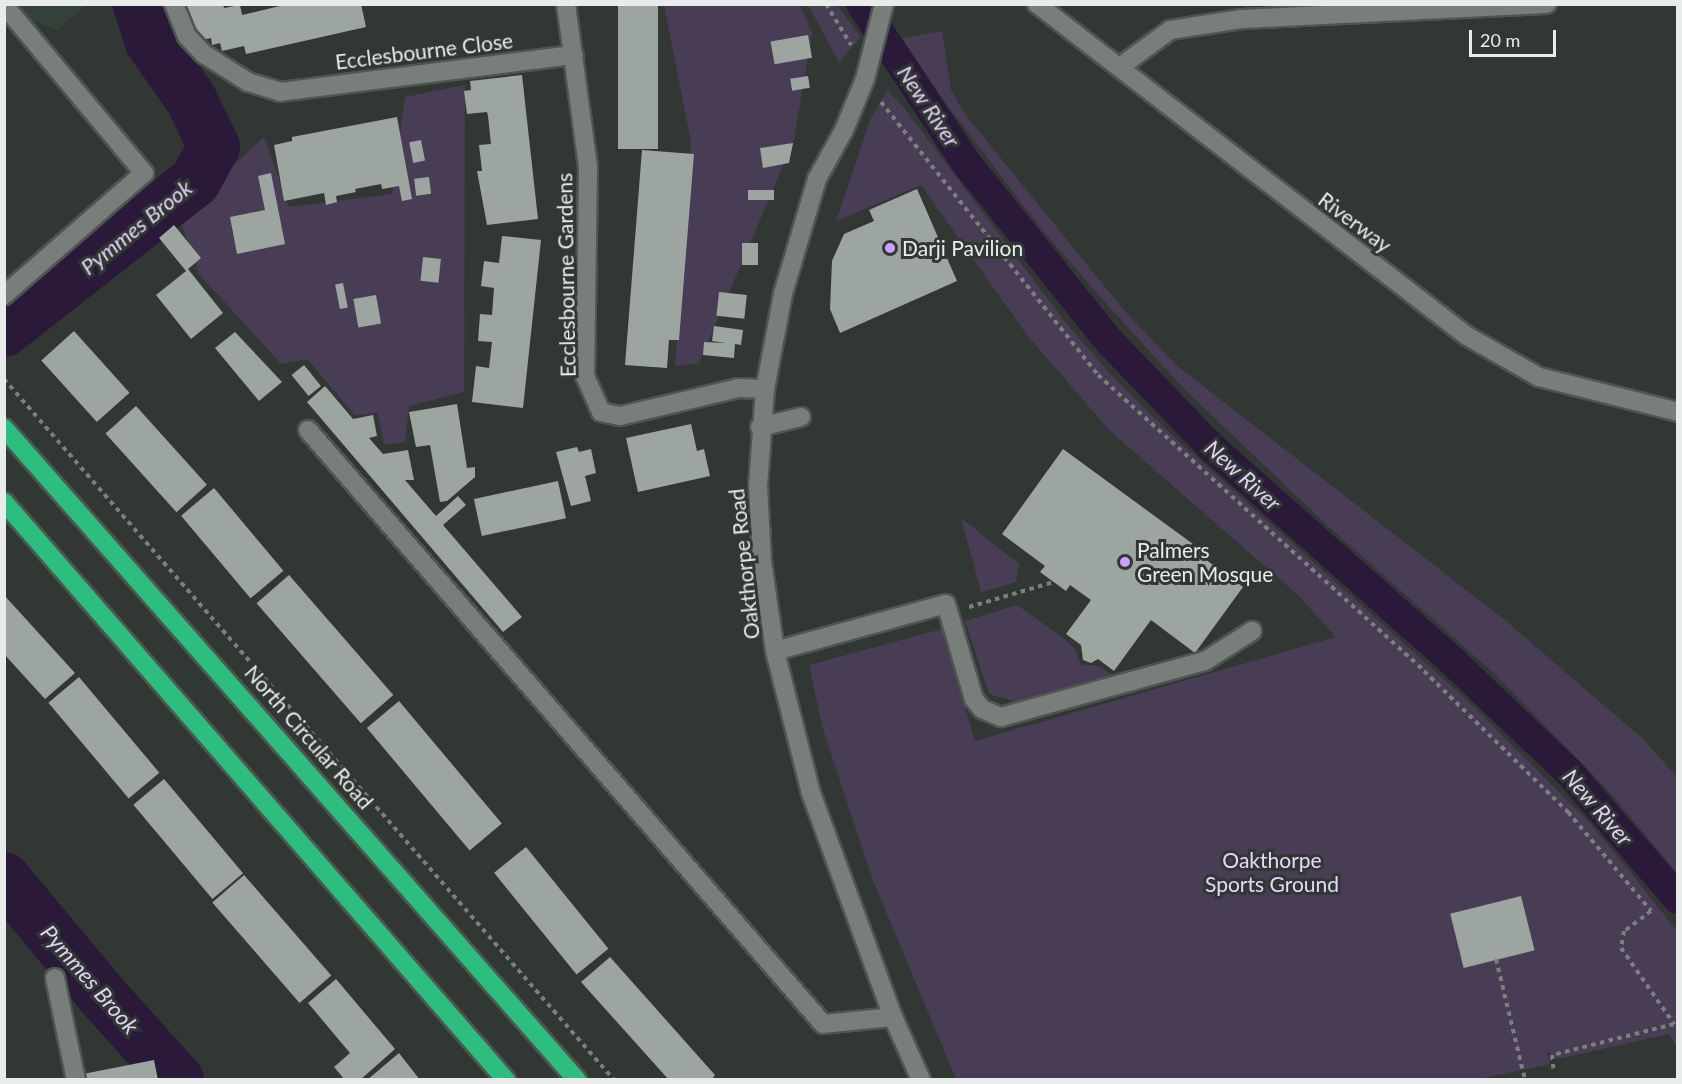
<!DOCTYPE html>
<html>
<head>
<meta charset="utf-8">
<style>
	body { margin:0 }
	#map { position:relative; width:1682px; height:1084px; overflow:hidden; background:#313834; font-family:Lato,sans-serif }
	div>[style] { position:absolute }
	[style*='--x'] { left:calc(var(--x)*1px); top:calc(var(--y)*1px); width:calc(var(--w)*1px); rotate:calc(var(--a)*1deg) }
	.built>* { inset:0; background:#34423a }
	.green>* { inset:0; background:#493c55 }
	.canal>* { height:30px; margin:-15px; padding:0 15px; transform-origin:15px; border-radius:15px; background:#2b1939 }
	.river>* { height:52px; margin:-26px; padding:0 26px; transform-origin:26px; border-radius:26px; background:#2b1939 }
	.building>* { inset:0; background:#9da5a0; transform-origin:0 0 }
	.path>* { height:4px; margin-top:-2px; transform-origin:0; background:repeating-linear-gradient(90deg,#7a807c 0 4.5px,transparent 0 9px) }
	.roads { filter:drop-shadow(2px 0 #4f5552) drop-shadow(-2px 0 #4f5552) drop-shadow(0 2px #4f5552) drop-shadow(0 -2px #4f5552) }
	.minor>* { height:18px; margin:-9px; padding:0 9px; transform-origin:9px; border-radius:9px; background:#787f7b }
	.highway>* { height:18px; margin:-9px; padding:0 9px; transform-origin:9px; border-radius:9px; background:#2dbd7e }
	.dots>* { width:16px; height:16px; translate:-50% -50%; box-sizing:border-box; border:3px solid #313834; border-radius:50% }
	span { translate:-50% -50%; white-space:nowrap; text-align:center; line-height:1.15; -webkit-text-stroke:6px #313834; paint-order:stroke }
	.street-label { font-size:21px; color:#e8ecea }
	.poi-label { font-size:21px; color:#e8ecea }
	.left { translate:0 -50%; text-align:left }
	.park-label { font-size:21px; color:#ead6fd }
	.water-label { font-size:22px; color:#e3d0f6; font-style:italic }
	.frame { position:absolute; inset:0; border:6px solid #e8ecea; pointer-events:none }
	.scale { position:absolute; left:1469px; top:30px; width:87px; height:27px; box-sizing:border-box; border:3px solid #e8ecea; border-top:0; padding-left:8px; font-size:18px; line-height:21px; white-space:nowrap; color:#e8ecea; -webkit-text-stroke:4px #313834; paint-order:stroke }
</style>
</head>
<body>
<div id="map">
	<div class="built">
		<div style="clip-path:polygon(13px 5px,86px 5px,57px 30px,31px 20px)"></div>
	</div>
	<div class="green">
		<div style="clip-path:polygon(664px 5px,800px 5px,812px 33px,794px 140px,699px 363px,675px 366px,691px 142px)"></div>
		<div style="clip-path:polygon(808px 5px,837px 5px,861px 37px,839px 62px)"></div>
		<div style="clip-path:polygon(942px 31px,951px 90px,964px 113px,1123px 309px,1176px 365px,1506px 621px,1643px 739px,1677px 777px,1677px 873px,1607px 789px,1496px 675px,1329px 527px,1185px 390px,1102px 299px,1039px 226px,944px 101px,902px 38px)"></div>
		<div style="clip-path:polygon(465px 85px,464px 392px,409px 406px,405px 442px,385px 445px,377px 413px,355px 415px,307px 359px,281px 364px,199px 274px,179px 216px,264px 137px,289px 207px,392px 194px,405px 97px)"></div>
		<div style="clip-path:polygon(887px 90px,905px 109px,1066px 323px,1112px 376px,1174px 437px,1469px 702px,1588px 821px,1626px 867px,1677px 931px,1677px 1047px,1669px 1034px,1558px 1059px,1547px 1051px,1550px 1064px,1475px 1080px,956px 1079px,874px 883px,823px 729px,809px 665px,942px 629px,975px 741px,1336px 637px,1299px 596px,1109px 430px,1027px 335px,921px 185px,836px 221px,871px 118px)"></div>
		<div style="clip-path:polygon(961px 518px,1019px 564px,1016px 582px,981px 592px)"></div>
		<div style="clip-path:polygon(1017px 605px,1061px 636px,1075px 649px,1081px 665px,1099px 666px,1115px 677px,1022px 703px,989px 694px,965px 621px)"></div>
	</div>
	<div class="canal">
		<div style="--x:861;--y:4;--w:192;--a:56.5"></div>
		<div style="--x:967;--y:164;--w:227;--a:51.3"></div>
		<div style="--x:1109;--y:341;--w:146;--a:46.1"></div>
		<div style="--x:1210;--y:446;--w:325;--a:41.6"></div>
		<div style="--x:1453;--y:662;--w:158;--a:43.5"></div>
		<div style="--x:1568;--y:771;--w:169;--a:49.3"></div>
	</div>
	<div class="river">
		<div style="--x:4;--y:331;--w:243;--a:-38.1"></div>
		<div style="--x:195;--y:181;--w:39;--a:-61"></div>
		<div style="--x:214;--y:147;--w:53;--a:-115.6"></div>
		<div style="--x:191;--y:99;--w:70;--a:-125.1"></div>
		<div style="--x:151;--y:42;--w:40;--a:-108"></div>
		<div style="--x:4;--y:878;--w:150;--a:50.1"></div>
		<div style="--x:100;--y:993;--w:117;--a:48.1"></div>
	</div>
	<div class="building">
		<div style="clip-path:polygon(184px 4px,223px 4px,224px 8px,240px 5px,242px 15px,288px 4px,361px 4px,366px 27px,246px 54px,244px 46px,222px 51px,220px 43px,212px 45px,211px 38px,198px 41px)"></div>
		<div style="left:618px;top:4px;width:40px;height:145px"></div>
		<div style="left:808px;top:35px;width:23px;height:38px;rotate:80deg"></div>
		<div style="clip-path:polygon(522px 75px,538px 219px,487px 225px,477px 171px,482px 171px,479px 145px,491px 144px,488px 116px,487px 112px,467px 114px,464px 91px,471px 90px,470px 81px)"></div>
		<div style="left:808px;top:76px;width:12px;height:18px;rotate:81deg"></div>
		<div style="clip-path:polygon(397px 117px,412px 199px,402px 201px,399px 186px,382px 189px,381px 184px,355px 189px,356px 192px,336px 196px,337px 202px,326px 205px,324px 193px,284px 201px,274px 145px,292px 141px,292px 137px)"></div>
		<div style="left:421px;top:140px;width:21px;height:12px;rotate:79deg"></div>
		<div style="clip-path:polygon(793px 143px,789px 163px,763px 168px,760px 148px)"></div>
		<div style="clip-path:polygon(642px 150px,694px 154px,679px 340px,669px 340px,667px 368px,625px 365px)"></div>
		<div style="clip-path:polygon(271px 173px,285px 244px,237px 254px,230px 217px,265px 210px,258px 176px)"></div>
		<div style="left:429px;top:177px;width:17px;height:15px;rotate:83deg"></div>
		<div style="clip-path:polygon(917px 189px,957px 281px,840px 333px,830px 309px,832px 261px,844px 234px,874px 221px,869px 210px)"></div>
		<div style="left:748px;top:190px;width:26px;height:10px"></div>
		<div style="clip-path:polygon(174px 225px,201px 258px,188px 269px,223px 313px,191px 339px,156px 295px,186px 271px,159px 238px)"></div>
		<div style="clip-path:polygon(502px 236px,541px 240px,523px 408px,472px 402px,476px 366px,489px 368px,492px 342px,478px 341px,480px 314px,492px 315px,494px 288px,481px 286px,484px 261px,499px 263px)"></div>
		<div style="left:742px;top:243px;width:16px;height:22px"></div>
		<div style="left:423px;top:257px;width:18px;height:24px;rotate:6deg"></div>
		<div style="left:343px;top:283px;width:25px;height:8px;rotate:79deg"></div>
		<div style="left:719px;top:292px;width:28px;height:24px;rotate:6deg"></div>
		<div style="left:376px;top:295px;width:29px;height:23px;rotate:80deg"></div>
		<div style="clip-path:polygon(714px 326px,743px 330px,741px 345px,735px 344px,734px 358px,703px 355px,704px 342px,726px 343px,712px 341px)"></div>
		<div style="left:74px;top:331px;width:83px;height:44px;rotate:48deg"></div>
		<div style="clip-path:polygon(235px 332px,282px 382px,259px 401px,215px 348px)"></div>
		<div style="left:304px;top:365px;width:27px;height:16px;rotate:51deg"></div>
		<div style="clip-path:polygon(325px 386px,353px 419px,373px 415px,377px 436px,369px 438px,383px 454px,408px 450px,414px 480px,405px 480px,436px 516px,458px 496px,466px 505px,443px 525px,522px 617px,503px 632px,307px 402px)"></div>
		<div style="clip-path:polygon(457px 404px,467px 468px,475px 467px,475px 477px,447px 501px,440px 502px,430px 445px,416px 447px,409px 412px)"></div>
		<div style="left:136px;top:406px;width:106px;height:41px;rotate:48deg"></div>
		<div style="clip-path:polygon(691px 424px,697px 451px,704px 449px,710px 476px,638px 492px,626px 438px)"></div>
		<div style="clip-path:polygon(577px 447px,579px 452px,591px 449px,596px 473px,585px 476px,591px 501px,571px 506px,556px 452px)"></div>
		<div style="clip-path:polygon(1063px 449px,1208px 555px,1205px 559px,1243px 587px,1195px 653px,1151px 620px,1114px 671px,1098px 659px,1091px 663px,1083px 660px,1081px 645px,1066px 634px,1091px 600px,1070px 585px,1066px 591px,1040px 572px,1045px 566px,1002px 534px)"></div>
		<div style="left:558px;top:481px;width:38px;height:86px;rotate:78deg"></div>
		<div style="left:214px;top:488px;width:108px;height:43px;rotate:50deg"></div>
		<div style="left:289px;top:575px;width:159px;height:43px;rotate:49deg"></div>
		<div style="clip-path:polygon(4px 595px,75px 673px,45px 699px,4px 654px)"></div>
		<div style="left:79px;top:677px;width:125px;height:40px;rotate:50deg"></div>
		<div style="left:399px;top:701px;width:160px;height:42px;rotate:50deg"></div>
		<div style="left:164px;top:779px;width:123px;height:40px;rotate:50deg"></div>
		<div style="left:526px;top:847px;width:131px;height:41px;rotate:51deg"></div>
		<div style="left:244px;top:875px;width:133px;height:42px;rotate:49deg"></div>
		<div style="left:1521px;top:896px;width:56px;height:73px;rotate:76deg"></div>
		<div style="clip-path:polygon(610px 957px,715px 1075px,711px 1080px,669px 1080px,581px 982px)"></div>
		<div style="clip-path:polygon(336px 979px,395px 1049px,360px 1080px,345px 1080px,334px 1067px,350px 1053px,308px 1003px)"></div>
		<div style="clip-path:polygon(399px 1053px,420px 1080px,367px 1080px)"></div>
		<div style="clip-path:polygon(154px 1060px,158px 1080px,79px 1080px,78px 1075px)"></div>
	</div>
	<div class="path">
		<div style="--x:826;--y:4;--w:48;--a:58.6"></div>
		<div style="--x:881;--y:102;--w:349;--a:51.5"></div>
		<div style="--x:1098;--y:375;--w:440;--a:42.2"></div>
		<div style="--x:1424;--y:671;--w:202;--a:44.4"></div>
		<div style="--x:1568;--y:812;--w:129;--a:50"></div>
		<div style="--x:1651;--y:911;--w:34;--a:143"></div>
		<div style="--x:1624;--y:931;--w:17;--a:100"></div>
		<div style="--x:1621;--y:948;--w:93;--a:55.1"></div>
		<div style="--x:1674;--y:1024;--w:126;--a:165.7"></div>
		<div style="--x:1552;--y:1055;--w:18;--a:84"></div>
		<div style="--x:4;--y:379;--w:929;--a:48.97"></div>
		<div style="--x:969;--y:607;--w:89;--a:-16.4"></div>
		<div style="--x:1496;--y:959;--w:124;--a:76.5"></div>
	</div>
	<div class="roads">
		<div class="minor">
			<div style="--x:174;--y:4;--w:35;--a:68"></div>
			<div style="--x:187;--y:36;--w:25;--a:47"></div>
			<div style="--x:204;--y:54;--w:52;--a:32.5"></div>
			<div style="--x:248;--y:82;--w:34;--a:17"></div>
			<div style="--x:280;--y:92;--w:296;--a:-7.2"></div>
			<div style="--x:566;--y:4;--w:164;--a:82.3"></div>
			<div style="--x:588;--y:167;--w:209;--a:90.8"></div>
			<div style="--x:585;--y:376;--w:39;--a:66"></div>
			<div style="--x:601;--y:412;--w:19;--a:12"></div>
			<div style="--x:620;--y:416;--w:121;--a:-13.3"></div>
			<div style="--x:738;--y:388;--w:27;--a:2"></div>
			<div style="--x:884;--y:4;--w:77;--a:104.2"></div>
			<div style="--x:865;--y:79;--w:55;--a:112.4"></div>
			<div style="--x:844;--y:130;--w:56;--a:118.9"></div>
			<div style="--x:817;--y:179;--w:120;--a:106.5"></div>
			<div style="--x:783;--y:294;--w:97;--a:100.7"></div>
			<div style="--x:765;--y:389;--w:97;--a:94.1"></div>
			<div style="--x:758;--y:486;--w:75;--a:86.9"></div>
			<div style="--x:762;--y:561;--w:91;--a:81.8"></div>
			<div style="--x:775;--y:651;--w:146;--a:75.8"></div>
			<div style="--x:811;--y:793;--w:239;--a:69.9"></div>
			<div style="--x:893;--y:1017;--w:69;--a:66"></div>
			<div style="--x:1037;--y:4;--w:543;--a:37.67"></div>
			<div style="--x:1467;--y:336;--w:83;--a:29.7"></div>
			<div style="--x:1539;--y:377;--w:143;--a:14.1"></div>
			<div style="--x:4;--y:5;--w:219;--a:50.2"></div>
			<div style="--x:144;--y:173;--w:186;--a:138.9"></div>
			<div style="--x:1121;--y:66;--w:61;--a:-36.3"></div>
			<div style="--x:1170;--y:30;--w:72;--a:-8.8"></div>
			<div style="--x:1241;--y:19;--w:306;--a:-2.8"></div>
			<div style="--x:760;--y:427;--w:42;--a:-13.7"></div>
			<div style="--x:308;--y:430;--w:786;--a:49.07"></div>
			<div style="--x:823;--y:1024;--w:70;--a:-5.7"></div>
			<div style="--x:775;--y:651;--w:177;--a:-15.4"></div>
			<div style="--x:946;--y:604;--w:99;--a:73.6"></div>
			<div style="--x:974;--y:699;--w:13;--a:51"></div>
			<div style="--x:982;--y:709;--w:21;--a:23"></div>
			<div style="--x:1001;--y:717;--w:212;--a:-15.4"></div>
			<div style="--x:1205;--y:661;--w:56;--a:-32.6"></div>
			<div style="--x:55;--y:978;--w:104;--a:78.4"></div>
		</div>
		<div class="highway">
			<div style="--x:4;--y:428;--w:868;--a:48.69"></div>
			<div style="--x:4;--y:502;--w:766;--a:49.03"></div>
		</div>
	</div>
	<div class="dots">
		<div style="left:890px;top:248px;background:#d19dfe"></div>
		<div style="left:1125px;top:562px;background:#d19dfe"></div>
	</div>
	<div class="street-label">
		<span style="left:424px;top:51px;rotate:-7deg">Ecclesbourne Close</span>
		<span style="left:1355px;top:222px;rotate:37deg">Riverway</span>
		<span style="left:566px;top:275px;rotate:-91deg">Ecclesbourne Gardens</span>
		<span style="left:744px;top:564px;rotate:-96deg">Oakthorpe Road</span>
		<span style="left:309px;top:737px;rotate:49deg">North Circular Road</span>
	</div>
	<div class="poi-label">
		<span class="left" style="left:902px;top:248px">Darji Pavilion</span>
		<span class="left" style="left:1137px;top:562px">Palmers<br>Green Mosque</span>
	</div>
	<div class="park-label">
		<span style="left:1272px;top:872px">Oakthorpe<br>Sports Ground</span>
	</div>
	<div class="water-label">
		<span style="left:929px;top:106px;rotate:56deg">New River</span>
		<span style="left:136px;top:227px;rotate:-39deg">Pymmes Brook</span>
		<span style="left:1243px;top:475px;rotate:42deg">New River</span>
		<span style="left:1598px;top:807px;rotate:49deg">New River</span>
		<span style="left:90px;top:979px;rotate:49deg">Pymmes Brook</span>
	</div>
	<div class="frame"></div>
	<div class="scale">20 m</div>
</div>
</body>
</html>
